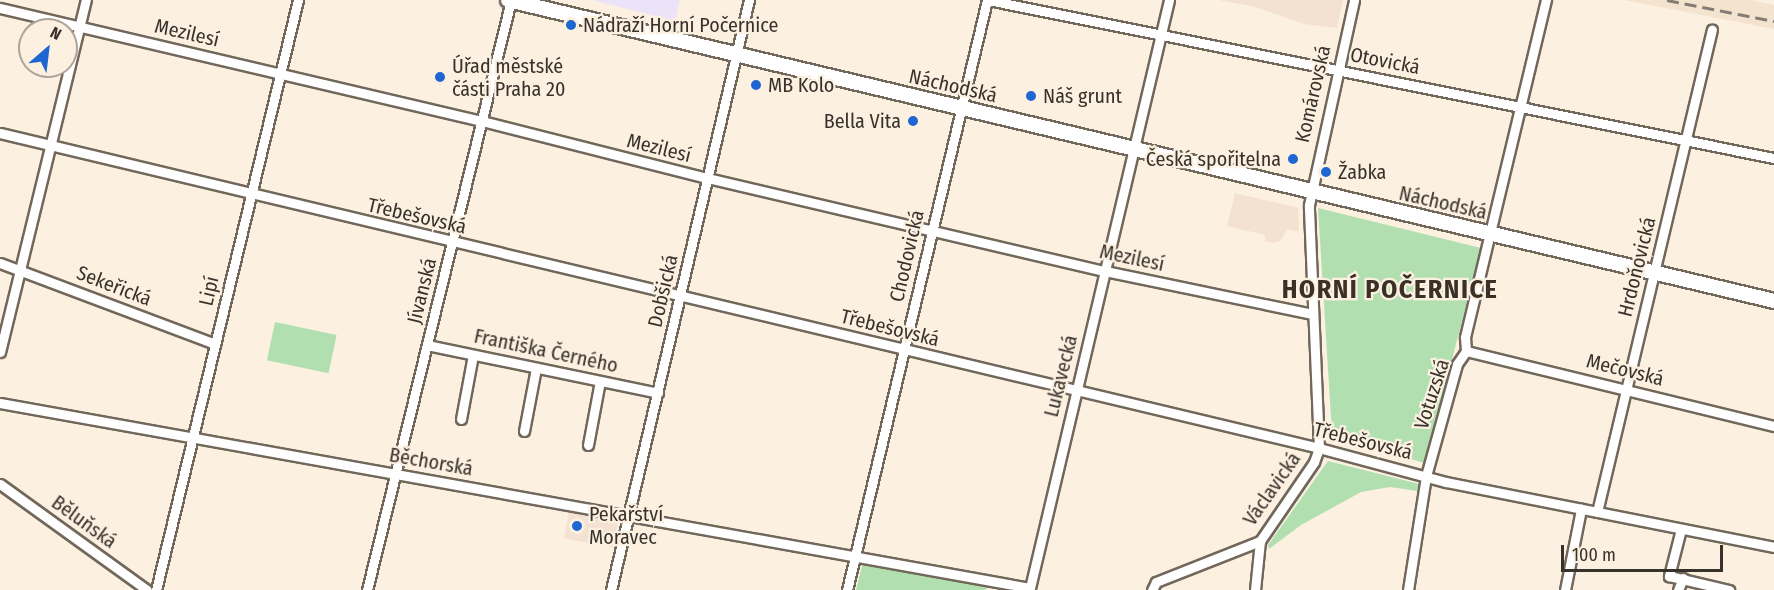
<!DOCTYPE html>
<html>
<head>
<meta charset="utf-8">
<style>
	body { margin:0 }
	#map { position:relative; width:1774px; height:590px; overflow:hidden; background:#fcf0e1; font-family:"Fira Sans Condensed",sans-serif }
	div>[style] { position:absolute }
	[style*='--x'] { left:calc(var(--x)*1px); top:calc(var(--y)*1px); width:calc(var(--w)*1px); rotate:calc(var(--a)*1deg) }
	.commercial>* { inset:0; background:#ede3f9 }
	.industrial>* { inset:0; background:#f3e1d1; transform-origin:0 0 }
	.built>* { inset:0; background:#f4e3ce }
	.green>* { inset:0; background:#b1dfb0; transform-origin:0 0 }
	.roads { filter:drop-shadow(2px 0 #71675a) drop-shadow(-2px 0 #71675a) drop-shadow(0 2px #71675a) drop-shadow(0 -2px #71675a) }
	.street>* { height:9px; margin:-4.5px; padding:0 4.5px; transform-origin:4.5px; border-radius:4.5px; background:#fff }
	.secondary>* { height:14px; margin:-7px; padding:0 7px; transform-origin:7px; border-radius:7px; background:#fff }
	.rail>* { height:3px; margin-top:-1.5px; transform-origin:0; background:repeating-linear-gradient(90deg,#847d73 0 12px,transparent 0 18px) }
	.dots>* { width:16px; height:16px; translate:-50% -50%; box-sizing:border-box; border:3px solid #fcf0e1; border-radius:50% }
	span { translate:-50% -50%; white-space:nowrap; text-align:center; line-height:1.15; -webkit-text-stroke:4.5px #fcf0e1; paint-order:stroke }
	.poi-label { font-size:20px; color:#37322c }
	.left { translate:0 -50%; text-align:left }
	.right { translate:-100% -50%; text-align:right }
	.street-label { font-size:20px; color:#37322c }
	.district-label { font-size:26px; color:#3a3025; font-weight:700; letter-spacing:1.5px }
	.north { position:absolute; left:18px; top:18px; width:60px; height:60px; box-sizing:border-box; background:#fcf0e1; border:2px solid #ada499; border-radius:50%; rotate:28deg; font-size:16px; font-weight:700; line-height:24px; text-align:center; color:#37322c }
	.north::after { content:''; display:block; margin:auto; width:21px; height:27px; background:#1e66d2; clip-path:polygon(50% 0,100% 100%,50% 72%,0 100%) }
	.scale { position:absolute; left:1561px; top:545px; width:162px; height:27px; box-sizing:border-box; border:3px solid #37322c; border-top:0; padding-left:8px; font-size:18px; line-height:21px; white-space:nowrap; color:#37322c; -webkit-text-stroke:4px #fcf0e1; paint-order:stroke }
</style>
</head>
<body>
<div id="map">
	<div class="commercial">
		<div style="clip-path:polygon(592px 0,680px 0,675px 21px)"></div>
	</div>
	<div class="industrial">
		<div style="clip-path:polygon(1219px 0,1343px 0,1337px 28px,1304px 24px,1256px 7px)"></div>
		<div style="clip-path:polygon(1235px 193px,1298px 208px,1299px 232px,1288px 229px,1280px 241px,1274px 243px,1265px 241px,1265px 235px,1227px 226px)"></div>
		<div style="left:569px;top:512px;width:50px;height:27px;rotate:10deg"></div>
	</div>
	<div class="built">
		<div style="clip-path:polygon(1624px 0,1750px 0,1774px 5px,1774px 29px)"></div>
	</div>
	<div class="green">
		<div style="clip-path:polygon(1318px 208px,1481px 248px,1425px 463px,1336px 439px,1332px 433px)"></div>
		<div style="left:275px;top:322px;width:63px;height:39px;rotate:12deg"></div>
		<div style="clip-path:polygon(1328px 461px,1419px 484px,1417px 491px,1390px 487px,1361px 492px,1301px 525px,1269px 549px,1268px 545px)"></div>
		<div style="clip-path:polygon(863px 562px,991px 585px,985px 590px,856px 590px)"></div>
	</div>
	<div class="roads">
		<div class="street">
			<div style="--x:988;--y:0;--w:802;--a:11.37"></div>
			<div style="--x:0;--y:8;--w:495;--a:13.2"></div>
			<div style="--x:482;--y:121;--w:232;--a:14.2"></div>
			<div style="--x:707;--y:178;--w:409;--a:13.2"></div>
			<div style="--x:1105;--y:271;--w:212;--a:11.7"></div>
			<div style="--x:0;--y:133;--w:1356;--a:13.43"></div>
			<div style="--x:1319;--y:448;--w:131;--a:15"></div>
			<div style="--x:1446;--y:482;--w:334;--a:11.2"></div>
			<div style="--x:0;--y:263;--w:230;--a:20.6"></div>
			<div style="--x:427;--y:345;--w:236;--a:11.7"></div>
			<div style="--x:1466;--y:351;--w:317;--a:13.7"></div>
			<div style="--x:0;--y:352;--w:362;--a:-76.3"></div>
			<div style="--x:0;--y:403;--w:1046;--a:10.18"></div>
			<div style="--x:1030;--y:588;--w:604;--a:-76.7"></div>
			<div style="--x:461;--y:419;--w:65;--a:-79.4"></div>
			<div style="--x:524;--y:431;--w:64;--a:-79.2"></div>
			<div style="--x:588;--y:445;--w:65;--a:-79.4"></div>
			<div style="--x:0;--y:484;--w:181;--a:35.8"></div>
			<div style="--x:1597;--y:512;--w:496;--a:-76.6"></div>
			<div style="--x:1681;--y:529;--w:49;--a:104.3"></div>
			<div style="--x:1669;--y:576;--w:62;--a:13.1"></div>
			<div style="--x:156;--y:590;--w:607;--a:-76.47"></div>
			<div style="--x:367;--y:590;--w:607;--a:-76.28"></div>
			<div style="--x:611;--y:590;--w:606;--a:-76.84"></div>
			<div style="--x:847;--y:590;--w:606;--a:-76.65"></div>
			<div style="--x:1152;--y:590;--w:9;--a:-63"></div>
			<div style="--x:1156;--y:582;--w:112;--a:-21.5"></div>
			<div style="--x:1260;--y:541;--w:96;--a:-55.6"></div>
			<div style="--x:1314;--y:462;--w:15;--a:-70"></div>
			<div style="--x:1319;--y:448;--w:243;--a:-92.4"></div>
			<div style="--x:1309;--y:205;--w:210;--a:-77.6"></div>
			<div style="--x:1255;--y:590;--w:49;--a:-84.2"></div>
			<div style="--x:1408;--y:590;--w:115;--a:-81"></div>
			<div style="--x:1426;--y:476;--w:116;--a:-74.5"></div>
			<div style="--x:1457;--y:364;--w:16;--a:-55"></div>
			<div style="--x:1466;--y:351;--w:14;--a:-94"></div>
			<div style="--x:1465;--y:337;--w:347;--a:-76.5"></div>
			<div style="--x:1565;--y:590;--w:83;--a:-78.8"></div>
			<div style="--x:1678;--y:590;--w:13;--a:-67"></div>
		</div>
		<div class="secondary">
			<div style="--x:508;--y:0;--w:1301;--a:13.37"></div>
		</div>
	</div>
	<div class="rail">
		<div style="--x:1667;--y:0;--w:109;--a:11.1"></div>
	</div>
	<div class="dots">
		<div style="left:571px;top:25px;background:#1e66d2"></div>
		<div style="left:440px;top:77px;background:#1e66d2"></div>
		<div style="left:756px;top:85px;background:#1e66d2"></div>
		<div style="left:1031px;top:96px;background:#1e66d2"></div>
		<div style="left:913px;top:121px;background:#1e66d2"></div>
		<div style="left:1293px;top:159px;background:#1e66d2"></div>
		<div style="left:1326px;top:172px;background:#1e66d2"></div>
		<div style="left:577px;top:526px;background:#1e66d2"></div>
	</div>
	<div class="poi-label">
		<span class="left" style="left:583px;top:25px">Nádraží Horní Počernice</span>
		<span class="left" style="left:452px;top:78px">Úřad městské<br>části Praha 20</span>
		<span class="left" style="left:768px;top:85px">MB Kolo</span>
		<span class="left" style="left:1043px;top:96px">Náš grunt</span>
		<span class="right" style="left:901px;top:121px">Bella Vita</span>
		<span class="right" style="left:1281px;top:159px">Česká spořitelna</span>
		<span class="left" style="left:1338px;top:172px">Žabka</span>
		<span class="left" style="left:589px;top:526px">Pekařství<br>Moravec</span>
	</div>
	<div class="street-label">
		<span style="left:187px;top:33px;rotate:13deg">Mezilesí</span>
		<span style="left:1385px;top:61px;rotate:11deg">Otovická</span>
		<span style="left:953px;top:86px;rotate:13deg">Náchodská</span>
		<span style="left:1313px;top:94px;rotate:-77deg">Komárovská</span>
		<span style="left:659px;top:148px;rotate:14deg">Mezilesí</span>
		<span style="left:1443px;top:203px;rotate:13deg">Náchodská</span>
		<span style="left:417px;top:216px;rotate:13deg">Třebešovská</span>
		<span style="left:907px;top:256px;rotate:-77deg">Chodovická</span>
		<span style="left:1132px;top:258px;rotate:12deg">Mezilesí</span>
		<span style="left:1637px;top:267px;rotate:-76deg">Hrdoňovická</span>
		<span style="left:114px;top:286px;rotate:21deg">Sekeřická</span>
		<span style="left:209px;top:291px;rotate:-77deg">Lipí</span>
		<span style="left:422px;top:291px;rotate:-76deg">Jívanská</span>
		<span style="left:663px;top:291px;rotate:-77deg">Dobšická</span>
		<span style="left:890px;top:328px;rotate:14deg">Třebešovská</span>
		<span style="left:546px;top:351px;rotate:12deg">Františka Černého</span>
		<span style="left:1625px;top:370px;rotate:14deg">Mečovská</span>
		<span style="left:1061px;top:376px;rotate:-76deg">Lukavecká</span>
		<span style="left:1432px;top:394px;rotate:-72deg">Votuzská</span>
		<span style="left:1363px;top:441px;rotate:14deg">Třebešovská</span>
		<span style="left:431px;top:462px;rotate:10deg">Běchorská</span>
		<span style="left:1272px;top:489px;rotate:-55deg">Václavická</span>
		<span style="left:84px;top:522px;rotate:36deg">Běluňská</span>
	</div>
	<div class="district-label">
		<span style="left:1390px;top:290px">HORNÍ POČERNICE</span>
	</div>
	<div class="north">N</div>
	<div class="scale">100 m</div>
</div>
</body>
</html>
